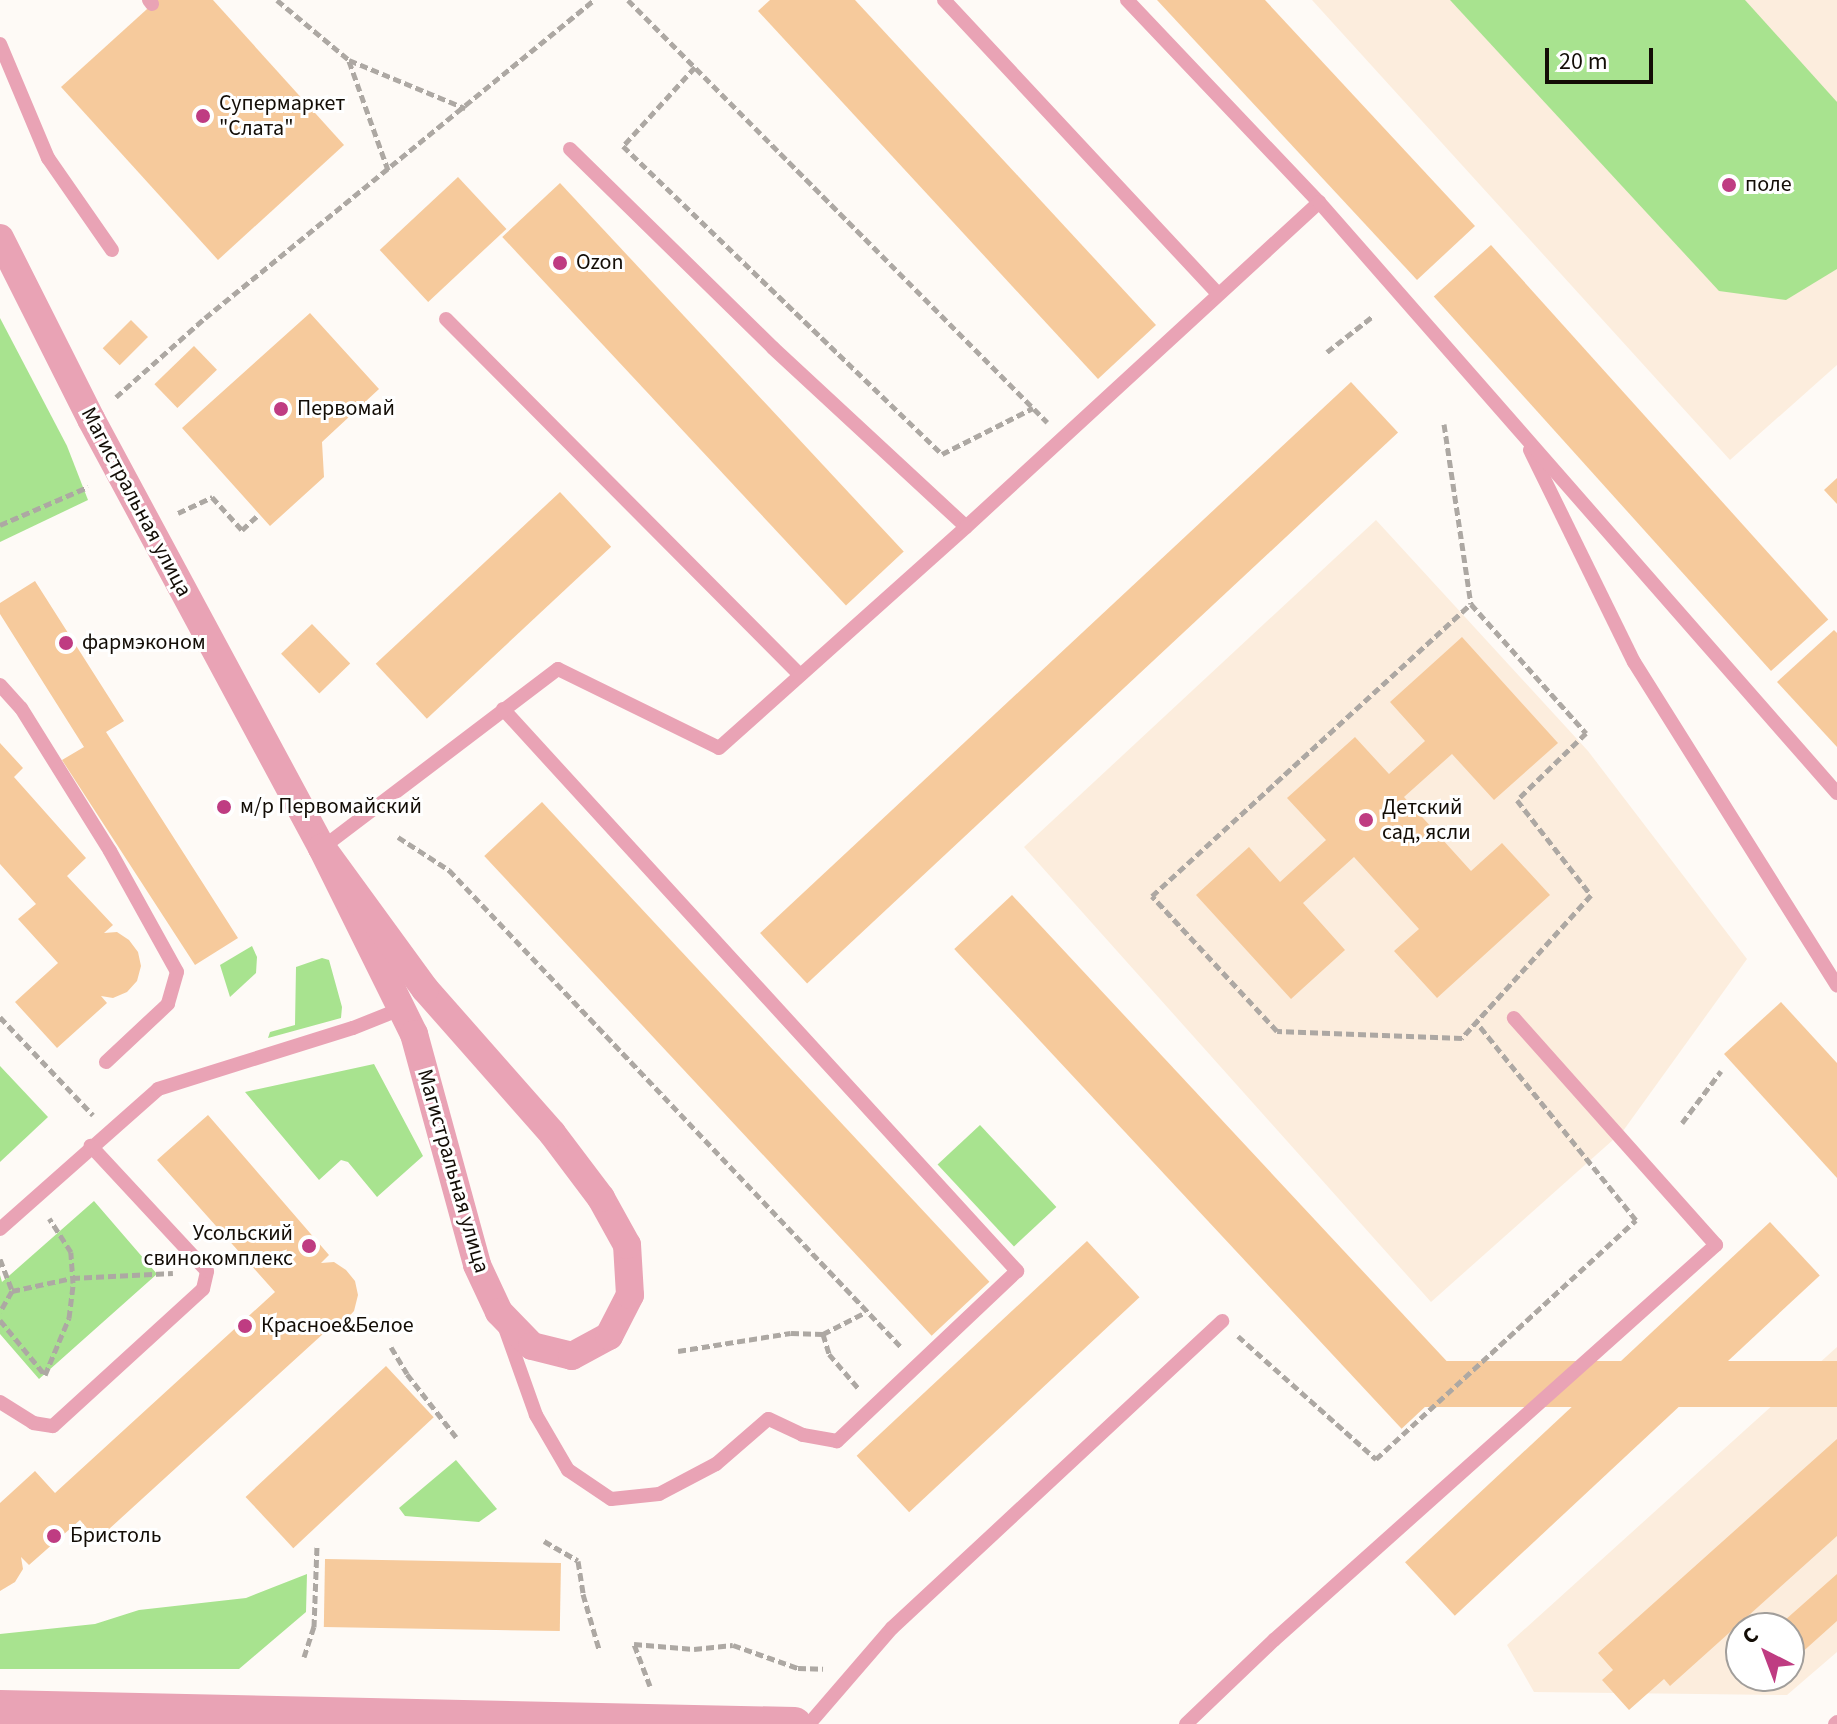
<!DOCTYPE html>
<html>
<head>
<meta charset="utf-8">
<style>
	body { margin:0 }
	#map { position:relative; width:1837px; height:1724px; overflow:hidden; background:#fefaf6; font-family:"Source Sans 3",sans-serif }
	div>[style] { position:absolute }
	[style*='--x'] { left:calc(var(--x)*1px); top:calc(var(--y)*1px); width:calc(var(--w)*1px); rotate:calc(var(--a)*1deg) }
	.built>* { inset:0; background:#fceddd }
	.green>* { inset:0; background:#a8e38f; transform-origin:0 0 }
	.building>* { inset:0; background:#f6ca9c; transform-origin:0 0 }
	.path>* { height:5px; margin-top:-2.5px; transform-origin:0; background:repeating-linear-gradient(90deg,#ada8a3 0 8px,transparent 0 12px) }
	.service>* { height:14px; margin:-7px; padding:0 7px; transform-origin:7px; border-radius:7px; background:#e9a3b5 }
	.minor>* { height:28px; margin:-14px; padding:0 14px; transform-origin:14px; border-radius:14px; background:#e9a3b5 }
	.tertiary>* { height:34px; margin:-17px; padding:0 17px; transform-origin:17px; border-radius:17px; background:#e9a3b5 }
	.dots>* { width:22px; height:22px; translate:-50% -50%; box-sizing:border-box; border:4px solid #fff; border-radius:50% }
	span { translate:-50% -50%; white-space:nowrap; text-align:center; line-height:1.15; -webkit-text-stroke:6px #fff; paint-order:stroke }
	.poi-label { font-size:22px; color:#130d06 }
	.left { translate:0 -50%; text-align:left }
	.right { translate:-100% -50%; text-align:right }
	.street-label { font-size:22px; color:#130d06 }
	.north { position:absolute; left:1725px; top:1612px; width:80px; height:80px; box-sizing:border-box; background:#fff; border:2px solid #a19e9b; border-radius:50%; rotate:318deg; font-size:22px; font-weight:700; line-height:32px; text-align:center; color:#130d06 }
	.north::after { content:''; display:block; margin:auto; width:28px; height:36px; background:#bf3c82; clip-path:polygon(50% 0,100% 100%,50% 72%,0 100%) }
	.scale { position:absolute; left:1545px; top:48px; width:108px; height:36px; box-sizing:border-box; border:4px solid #130d06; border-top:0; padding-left:10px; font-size:24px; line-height:28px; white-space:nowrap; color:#130d06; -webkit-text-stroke:6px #fff; paint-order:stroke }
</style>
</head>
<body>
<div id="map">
	<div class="built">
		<div style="clip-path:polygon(1312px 0,1837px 0,1837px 365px,1730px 460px)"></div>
		<div style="clip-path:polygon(1376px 520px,1588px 751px,1747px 959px,1623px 1131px,1431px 1302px,1024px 847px)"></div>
		<div style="clip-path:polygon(evenodd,1837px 1347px,1837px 1652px,1787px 1695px,1534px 1692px,1507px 1645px,1837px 1347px,1741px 1628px,1789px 1628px,1789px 1676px,1741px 1676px,1741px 1628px)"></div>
	</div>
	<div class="green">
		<div style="clip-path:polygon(1450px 0,1745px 0,1837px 102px,1837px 269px,1786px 300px,1719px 291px)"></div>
		<div style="clip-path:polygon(0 318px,67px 446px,88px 500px,0 542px)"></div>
		<div style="clip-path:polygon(252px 946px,257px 957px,256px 973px,230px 997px,220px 965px)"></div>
		<div style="clip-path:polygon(322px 958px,329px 960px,342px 1007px,341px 1018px,268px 1038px,270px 1032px,295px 1025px,296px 967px)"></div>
		<div style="clip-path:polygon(374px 1064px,423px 1156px,377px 1197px,348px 1162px,341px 1160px,319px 1180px,245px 1092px)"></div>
		<div style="clip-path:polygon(0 1066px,48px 1117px,0 1162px)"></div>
		<div style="left:980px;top:1125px;width:112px;height:58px;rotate:47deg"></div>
		<div style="clip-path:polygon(94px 1201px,157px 1274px,39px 1379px,0 1334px,0 1275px,2px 1282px)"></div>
		<div style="clip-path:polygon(456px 1460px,497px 1509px,479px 1522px,405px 1516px,399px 1508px)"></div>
		<div style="clip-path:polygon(307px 1574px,306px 1612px,239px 1669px,0 1669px,0 1634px,95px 1624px,139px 1610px,246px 1598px)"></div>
	</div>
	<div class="building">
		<div style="clip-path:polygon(157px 0,213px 0,344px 145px,218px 260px,61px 87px)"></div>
		<div style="clip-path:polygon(770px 0,855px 0,1156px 325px,1098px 379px,758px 11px)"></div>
		<div style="clip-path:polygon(1157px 0,1265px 0,1475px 226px,1417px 280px)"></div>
		<div style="left:458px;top:177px;width:71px;height:107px;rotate:47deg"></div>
		<div style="left:560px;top:183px;width:504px;height:79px;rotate:47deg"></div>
		<div style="left:1491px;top:245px;width:504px;height:77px;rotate:48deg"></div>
		<div style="clip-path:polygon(310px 313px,379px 389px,322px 442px,324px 477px,270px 526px,182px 428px)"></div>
		<div style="left:131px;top:320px;width:24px;height:40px;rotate:45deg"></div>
		<div style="left:194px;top:346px;width:33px;height:55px;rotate:46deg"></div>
		<div style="left:1351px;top:382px;width:69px;height:808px;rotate:47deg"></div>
		<div style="clip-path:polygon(1837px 478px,1837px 504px,1824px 490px)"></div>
		<div style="left:560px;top:492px;width:75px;height:252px;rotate:47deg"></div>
		<div style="clip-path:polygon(35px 581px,124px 721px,106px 732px,238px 938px,195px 965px,62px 760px,84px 747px,0 614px,0 603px)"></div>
		<div style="left:312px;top:624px;width:55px;height:43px;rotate:46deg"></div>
		<div style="clip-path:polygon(1834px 630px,1837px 633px,1837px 747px,1777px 682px)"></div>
		<div style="clip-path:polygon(1462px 637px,1558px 743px,1494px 800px,1452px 754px,1404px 797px,1471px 871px,1502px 843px,1550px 895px,1437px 998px,1394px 951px,1419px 929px,1354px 857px,1303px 903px,1345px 950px,1291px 999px,1196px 895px,1249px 847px,1280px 882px,1326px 840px,1287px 798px,1355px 737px,1389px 774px,1425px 741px,1390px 702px)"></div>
		<div style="clip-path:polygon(0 743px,23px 768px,14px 777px,86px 858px,67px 876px,113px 925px,104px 933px,117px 932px,129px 940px,138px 952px,141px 966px,137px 981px,127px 992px,113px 998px,101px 996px,107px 1003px,57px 1048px,15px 1002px,58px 963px,18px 919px,36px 904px,0 864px)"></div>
		<div style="left:542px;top:802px;width:656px;height:79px;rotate:47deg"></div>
		<div style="left:1012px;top:895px;width:656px;height:79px;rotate:47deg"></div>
		<div style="clip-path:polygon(1781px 1002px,1837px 1063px,1837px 1178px,1724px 1054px)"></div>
		<div style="clip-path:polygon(208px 1115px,329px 1255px,321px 1263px,334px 1262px,346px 1270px,355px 1281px,358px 1295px,354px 1311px,344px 1322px,330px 1327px,318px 1325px,324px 1333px,97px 1540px,80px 1520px,29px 1565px,21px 1557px,23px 1569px,15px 1582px,0 1591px,0 1503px,35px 1471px,55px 1493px,275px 1292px,157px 1160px)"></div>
		<div style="left:1770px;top:1222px;width:73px;height:499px;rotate:47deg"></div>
		<div style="left:1087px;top:1241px;width:77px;height:315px;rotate:47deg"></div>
		<div style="left:1837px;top:1361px;width:46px;height:423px;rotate:90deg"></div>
		<div style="left:386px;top:1366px;width:70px;height:192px;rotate:47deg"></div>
		<div style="clip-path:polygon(1837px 1439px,1837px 1536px,1670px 1686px,1664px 1679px,1629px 1710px,1602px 1680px,1613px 1670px,1598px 1653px)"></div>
		<div style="left:325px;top:1559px;width:236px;height:68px;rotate:1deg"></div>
		<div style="clip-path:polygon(1837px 1574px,1837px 1621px,1789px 1664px,1789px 1628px,1776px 1628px)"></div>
	</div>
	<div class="path">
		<div style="--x:277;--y:0;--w:94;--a:39.8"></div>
		<div style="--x:349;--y:60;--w:126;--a:22.5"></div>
		<div style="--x:628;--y:0;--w:595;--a:45.2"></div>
		<div style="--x:349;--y:61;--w:116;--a:70.3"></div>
		<div style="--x:695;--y:67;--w:107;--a:132.3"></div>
		<div style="--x:623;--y:146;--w:443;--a:44"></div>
		<div style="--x:942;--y:454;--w:102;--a:-26.8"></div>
		<div style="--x:1327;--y:352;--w:58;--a:-38"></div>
		<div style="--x:116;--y:397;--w:119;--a:-41.6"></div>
		<div style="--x:205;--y:318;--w:502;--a:-39.27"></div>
		<div style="--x:1444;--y:424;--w:182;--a:81.5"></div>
		<div style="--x:178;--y:513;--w:38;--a:-25"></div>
		<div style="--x:212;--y:497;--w:45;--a:47.7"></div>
		<div style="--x:242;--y:530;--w:23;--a:-43"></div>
		<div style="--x:0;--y:525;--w:96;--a:-23.4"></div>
		<div style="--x:1471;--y:604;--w:173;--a:48.3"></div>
		<div style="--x:1586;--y:733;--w:96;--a:135.8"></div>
		<div style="--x:1517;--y:800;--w:120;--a:52.1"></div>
		<div style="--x:1591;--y:895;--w:193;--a:132.1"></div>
		<div style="--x:1462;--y:1038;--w:185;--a:-177.8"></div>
		<div style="--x:1277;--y:1031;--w:184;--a:-132.8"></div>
		<div style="--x:1152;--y:896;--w:432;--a:-42.5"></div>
		<div style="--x:398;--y:837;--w:61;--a:32.9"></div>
		<div style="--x:449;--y:870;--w:657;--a:46.54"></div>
		<div style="--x:0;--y:1017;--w:135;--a:46.5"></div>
		<div style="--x:1682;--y:1123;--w:65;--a:-53.1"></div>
		<div style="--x:0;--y:1259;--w:34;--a:69"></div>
		<div style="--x:12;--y:1291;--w:24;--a:120"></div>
		<div style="--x:12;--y:1291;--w:61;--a:-12.2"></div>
		<div style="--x:72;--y:1278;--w:101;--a:-2.8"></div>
		<div style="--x:0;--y:1320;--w:71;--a:50.7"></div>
		<div style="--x:45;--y:1375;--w:62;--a:-67.2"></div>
		<div style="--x:69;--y:1318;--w:35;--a:-83"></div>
		<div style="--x:73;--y:1283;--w:31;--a:-94"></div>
		<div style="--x:71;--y:1252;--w:40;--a:-122.9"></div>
		<div style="--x:823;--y:1334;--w:21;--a:73"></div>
		<div style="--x:829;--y:1354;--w:45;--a:49.5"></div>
		<div style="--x:1238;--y:1336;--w:185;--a:41.7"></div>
		<div style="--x:1376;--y:1459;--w:353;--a:-42.6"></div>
		<div style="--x:1636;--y:1220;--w:255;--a:-128.9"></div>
		<div style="--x:391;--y:1347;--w:31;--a:59"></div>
		<div style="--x:407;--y:1374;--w:80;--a:52.1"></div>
		<div style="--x:678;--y:1351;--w:114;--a:-9.1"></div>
		<div style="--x:791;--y:1333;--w:32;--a:2"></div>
		<div style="--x:823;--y:1334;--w:48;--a:-27.1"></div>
		<div style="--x:544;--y:1541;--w:39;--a:30"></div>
		<div style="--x:578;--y:1561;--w:33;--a:81"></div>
		<div style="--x:583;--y:1594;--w:57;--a:73.8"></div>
		<div style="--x:304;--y:1657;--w:32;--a:-72"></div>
		<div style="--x:314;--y:1627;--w:80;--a:-87.9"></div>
		<div style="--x:650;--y:1686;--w:45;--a:-110.9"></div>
		<div style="--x:634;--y:1644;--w:60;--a:4.8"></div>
		<div style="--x:694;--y:1649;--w:39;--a:-6"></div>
		<div style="--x:733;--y:1645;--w:69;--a:19.5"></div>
		<div style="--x:798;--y:1668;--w:25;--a:2"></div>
	</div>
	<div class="service">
		<div style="--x:149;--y:0;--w:5;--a:53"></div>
		<div style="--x:944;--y:0;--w:402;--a:47"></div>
		<div style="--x:1127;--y:0;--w:279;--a:46.5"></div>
		<div style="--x:0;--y:44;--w:124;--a:67.2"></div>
		<div style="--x:48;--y:158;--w:112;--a:55.2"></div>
		<div style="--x:570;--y:149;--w:284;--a:44.4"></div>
		<div style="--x:773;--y:348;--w:263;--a:42.8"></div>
		<div style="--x:446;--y:319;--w:502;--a:45.16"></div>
		<div style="--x:1530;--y:450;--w:236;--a:63.9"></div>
		<div style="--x:1634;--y:662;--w:382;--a:57.9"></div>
		<div style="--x:0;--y:685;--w:31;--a:48"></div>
		<div style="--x:21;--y:708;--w:168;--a:58.1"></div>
		<div style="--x:110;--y:851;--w:138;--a:61"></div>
		<div style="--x:177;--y:972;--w:33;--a:106"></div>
		<div style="--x:168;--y:1004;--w:85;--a:136.9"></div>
		<div style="--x:503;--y:709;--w:762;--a:47.55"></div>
		<div style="--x:1017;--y:1271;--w:248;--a:136.6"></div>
		<div style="--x:837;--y:1441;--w:35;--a:-170"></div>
		<div style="--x:803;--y:1435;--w:38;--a:-155"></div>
		<div style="--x:768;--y:1419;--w:69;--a:139.1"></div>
		<div style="--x:716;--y:1464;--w:64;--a:152.2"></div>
		<div style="--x:659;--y:1494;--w:48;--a:174.1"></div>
		<div style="--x:611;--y:1499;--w:52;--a:-146"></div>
		<div style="--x:568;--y:1470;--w:64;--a:-120.2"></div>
		<div style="--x:536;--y:1415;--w:92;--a:-109.6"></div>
		<div style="--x:322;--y:848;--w:296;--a:-37.2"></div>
		<div style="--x:558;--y:669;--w:179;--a:26.1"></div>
		<div style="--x:719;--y:748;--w:331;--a:-41.8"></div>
		<div style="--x:966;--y:527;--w:480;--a:-42.6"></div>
		<div style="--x:1319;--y:202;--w:786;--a:48.77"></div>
		<div style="--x:0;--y:1229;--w:211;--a:-41.5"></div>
		<div style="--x:158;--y:1089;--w:204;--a:-17.4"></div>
		<div style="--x:353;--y:1028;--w:54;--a:-21.8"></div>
		<div style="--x:0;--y:1402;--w:39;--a:32"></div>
		<div style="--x:33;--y:1423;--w:20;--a:9"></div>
		<div style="--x:53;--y:1426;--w:203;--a:-42.4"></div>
		<div style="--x:203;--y:1289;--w:18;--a:-77"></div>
		<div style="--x:207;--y:1271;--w:171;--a:-132.9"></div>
		<div style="--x:809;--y:1724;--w:127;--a:-49.2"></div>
		<div style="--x:892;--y:1628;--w:451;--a:-42.9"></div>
		<div style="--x:1186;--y:1724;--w:122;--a:-43.7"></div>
		<div style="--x:1274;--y:1640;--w:593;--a:-41.79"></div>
		<div style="--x:1716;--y:1245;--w:304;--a:-131.7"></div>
		<div style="--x:1835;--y:1724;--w:3;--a:-45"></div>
	</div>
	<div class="minor">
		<div style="--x:0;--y:238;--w:203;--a:63.3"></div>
		<div style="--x:91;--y:419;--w:487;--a:61.7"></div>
		<div style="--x:322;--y:848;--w:208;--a:63.7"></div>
		<div style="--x:414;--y:1034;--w:239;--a:74.7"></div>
		<div style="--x:477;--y:1265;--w:52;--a:64.9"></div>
		<div style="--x:499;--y:1312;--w:47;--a:45.9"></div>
		<div style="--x:532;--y:1346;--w:41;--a:14"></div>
		<div style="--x:572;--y:1356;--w:42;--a:-28.4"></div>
		<div style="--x:609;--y:1336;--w:46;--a:-62.9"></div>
		<div style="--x:630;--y:1295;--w:50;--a:-93.4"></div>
		<div style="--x:627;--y:1245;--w:54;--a:-119"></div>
		<div style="--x:601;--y:1198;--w:81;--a:-127"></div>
		<div style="--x:552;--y:1133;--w:192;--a:-131.4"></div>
		<div style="--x:425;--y:989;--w:175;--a:-126.1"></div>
	</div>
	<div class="tertiary">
		<div style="--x:0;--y:1707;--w:795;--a:1.23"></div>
	</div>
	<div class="dots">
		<div style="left:203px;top:116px;background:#bf3c82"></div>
		<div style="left:1729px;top:185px;background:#bf3c82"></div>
		<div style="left:560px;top:263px;background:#bf3c82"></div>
		<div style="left:281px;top:409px;background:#bf3c82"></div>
		<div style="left:66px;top:643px;background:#bf3c82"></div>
		<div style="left:224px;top:807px;background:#bf3c82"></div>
		<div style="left:1366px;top:820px;background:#bf3c82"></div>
		<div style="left:309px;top:1246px;background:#bf3c82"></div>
		<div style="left:245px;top:1326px;background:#bf3c82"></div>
		<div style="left:54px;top:1536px;background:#bf3c82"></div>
	</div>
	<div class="poi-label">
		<span class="left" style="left:219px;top:116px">Супермаркет<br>"Слата"</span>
		<span class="left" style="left:1745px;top:185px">поле</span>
		<span class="left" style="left:576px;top:263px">Ozon</span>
		<span class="left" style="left:297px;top:409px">Первомай</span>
		<span class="left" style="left:82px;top:643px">фармэконом</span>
		<span class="left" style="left:240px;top:807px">м/р Первомайский</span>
		<span class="left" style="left:1382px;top:820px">Детский<br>сад, ясли</span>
		<span class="right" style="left:293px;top:1246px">Усольский<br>свинокомплекс</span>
		<span class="left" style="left:261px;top:1326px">Красное&amp;Белое</span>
		<span class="left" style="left:70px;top:1536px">Бристоль</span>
	</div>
	<div class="street-label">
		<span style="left:136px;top:502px;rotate:62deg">Магистральная улица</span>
		<span style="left:453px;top:1171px;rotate:74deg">Магистральная улица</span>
	</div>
	<div class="north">С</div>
	<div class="scale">20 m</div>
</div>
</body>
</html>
